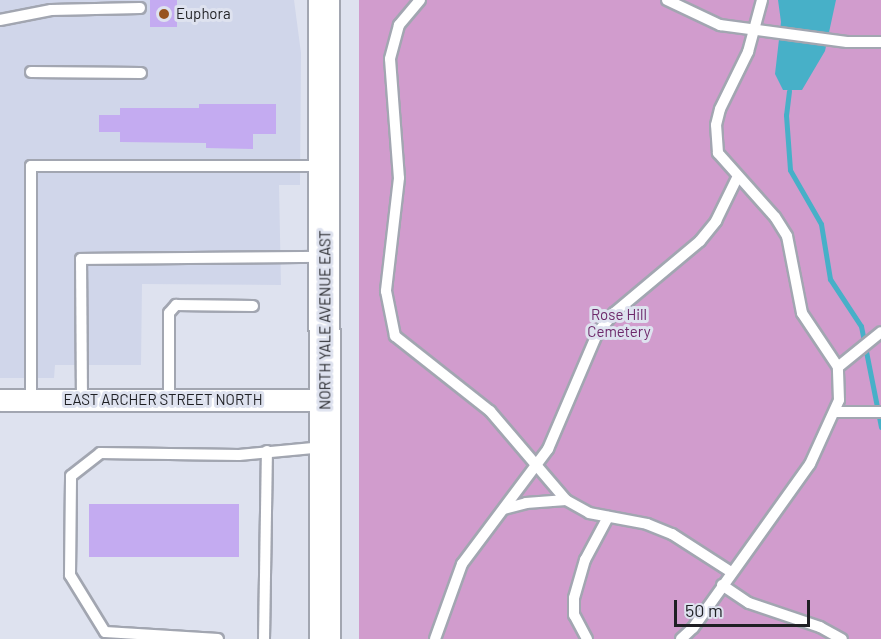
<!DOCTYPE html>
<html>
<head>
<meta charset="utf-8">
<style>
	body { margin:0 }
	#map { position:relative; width:881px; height:639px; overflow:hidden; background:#dee2ef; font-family:Barlow,sans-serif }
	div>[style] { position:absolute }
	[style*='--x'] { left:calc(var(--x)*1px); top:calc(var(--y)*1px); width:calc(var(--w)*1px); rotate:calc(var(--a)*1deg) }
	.built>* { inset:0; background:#d0d6ea }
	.green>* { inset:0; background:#d19ccd; transform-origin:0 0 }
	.water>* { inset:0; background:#47b0c8 }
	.stream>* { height:5px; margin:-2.5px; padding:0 2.5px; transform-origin:2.5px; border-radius:2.5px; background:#47b0c8 }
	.building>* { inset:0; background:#c4abf1; transform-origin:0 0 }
	.roads { filter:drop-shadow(2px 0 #a2a6b1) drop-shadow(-2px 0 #a2a6b1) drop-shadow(0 2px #a2a6b1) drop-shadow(0 -2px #a2a6b1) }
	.lane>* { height:10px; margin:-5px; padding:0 5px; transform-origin:5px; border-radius:5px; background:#fff }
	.street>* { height:21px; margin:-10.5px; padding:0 10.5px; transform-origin:10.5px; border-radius:10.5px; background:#fff }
	.secondary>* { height:30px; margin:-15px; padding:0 15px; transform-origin:15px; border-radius:15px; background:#fff }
	.dots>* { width:16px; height:16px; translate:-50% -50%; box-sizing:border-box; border:3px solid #dee2ef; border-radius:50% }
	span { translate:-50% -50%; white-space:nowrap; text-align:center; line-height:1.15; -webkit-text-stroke:6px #dee2ef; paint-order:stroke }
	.poi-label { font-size:15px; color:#1f2024 }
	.left { translate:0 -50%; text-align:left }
	.park-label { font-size:15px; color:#6d286a }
	.street-label { font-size:15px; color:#1f2024 }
	.scale { position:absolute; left:674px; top:600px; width:136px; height:27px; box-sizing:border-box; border:3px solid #1f2024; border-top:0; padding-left:8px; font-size:18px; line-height:21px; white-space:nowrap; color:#1f2024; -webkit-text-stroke:4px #dee2ef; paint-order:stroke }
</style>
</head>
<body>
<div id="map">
	<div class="built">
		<div style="clip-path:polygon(0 0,294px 0,301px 53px,300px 185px,279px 185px,281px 285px,142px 284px,141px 365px,55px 365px,54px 378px,0 378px)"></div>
	</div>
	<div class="green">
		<div style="left:359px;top:0;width:522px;height:639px"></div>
	</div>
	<div class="water">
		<div style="clip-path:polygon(778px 0,836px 0,825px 51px,802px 90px,783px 90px,775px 74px,781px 22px)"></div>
	</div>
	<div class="stream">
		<div style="--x:789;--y:91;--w:24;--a:97"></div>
		<div style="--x:786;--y:115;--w:55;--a:85.8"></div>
		<div style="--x:790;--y:170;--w:62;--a:60.1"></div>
		<div style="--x:821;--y:224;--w:56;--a:80.7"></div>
		<div style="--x:830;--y:279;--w:56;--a:56.6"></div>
		<div style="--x:861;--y:326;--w:103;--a:78.8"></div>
	</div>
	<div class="building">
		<div style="left:150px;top:0;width:27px;height:27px"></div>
		<div style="clip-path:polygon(199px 104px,276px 104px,276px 134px,253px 134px,253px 149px,206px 148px,206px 143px,120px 142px,120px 132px,99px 132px,99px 115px,120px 115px,120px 108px,199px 108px)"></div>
		<div style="left:239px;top:504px;width:53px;height:150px;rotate:90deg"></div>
	</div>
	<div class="roads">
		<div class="lane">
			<div style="--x:420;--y:0;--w:33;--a:130"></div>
			<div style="--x:399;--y:25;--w:35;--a:105"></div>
			<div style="--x:390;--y:59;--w:119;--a:85.7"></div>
			<div style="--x:399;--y:178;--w:114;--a:96.6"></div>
			<div style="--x:386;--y:291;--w:46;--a:78.7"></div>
			<div style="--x:395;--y:336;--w:121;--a:38.3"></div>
			<div style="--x:490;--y:411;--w:117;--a:49.5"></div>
			<div style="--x:566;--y:500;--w:26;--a:29"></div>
			<div style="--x:589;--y:513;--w:59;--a:10.7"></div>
			<div style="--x:647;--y:524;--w:27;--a:22"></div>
			<div style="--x:672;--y:534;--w:70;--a:32.8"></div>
			<div style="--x:667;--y:0;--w:59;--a:25.3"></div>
			<div style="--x:720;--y:25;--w:128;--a:7.6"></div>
			<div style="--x:847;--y:42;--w:34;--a:0"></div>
			<div style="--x:0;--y:20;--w:52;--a:-11.1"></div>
			<div style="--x:51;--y:10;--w:89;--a:-1.3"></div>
			<div style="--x:31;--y:72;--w:110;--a:0.5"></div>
			<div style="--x:838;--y:367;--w:55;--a:-39.1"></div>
			<div style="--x:31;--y:400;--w:234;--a:-90"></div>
			<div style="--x:31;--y:166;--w:293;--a:0"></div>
			<div style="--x:82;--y:400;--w:141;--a:-90.4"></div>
			<div style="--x:81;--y:259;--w:243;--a:-0.5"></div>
			<div style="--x:169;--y:400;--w:87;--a:-90"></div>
			<div style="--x:169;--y:313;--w:11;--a:-49"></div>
			<div style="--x:176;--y:305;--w:77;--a:0.7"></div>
			<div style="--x:836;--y:412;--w:45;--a:0"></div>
			<div style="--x:504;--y:509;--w:23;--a:-15"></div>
			<div style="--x:526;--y:503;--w:40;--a:-4.3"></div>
			<div style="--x:722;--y:585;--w:32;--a:34"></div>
			<div style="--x:749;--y:603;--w:75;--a:18.7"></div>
			<div style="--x:820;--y:627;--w:25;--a:29"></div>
			<div style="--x:218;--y:639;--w:113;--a:-176.5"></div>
			<div style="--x:105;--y:632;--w:67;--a:-121.6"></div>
			<div style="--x:70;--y:575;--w:99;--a:-89.4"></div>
			<div style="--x:71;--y:476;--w:37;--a:-38"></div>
			<div style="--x:100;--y:453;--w:139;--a:0.8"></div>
			<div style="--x:239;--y:455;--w:85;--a:-5.4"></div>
			<div style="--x:264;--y:639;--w:188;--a:-89.1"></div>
			<div style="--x:435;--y:639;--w:80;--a:-70.2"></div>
			<div style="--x:462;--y:564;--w:144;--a:-53.2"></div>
			<div style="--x:548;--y:449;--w:127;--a:-66.9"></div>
			<div style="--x:598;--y:332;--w:25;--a:-50"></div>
			<div style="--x:614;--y:313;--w:112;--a:-39.9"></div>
			<div style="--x:700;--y:241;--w:26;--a:-51"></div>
			<div style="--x:716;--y:221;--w:48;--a:-64"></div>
			<div style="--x:587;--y:639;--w:27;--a:-118"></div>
			<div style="--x:574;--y:615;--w:17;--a:-90"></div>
			<div style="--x:574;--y:598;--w:40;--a:-74"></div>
			<div style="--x:585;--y:560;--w:49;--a:-61.9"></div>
			<div style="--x:681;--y:639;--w:16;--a:-43"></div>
			<div style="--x:693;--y:628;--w:201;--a:-54.5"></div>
			<div style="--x:810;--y:464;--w:70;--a:-65.6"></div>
			<div style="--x:839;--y:400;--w:33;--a:-92"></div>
			<div style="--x:838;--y:367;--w:65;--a:-123.7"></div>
			<div style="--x:802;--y:313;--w:78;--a:-101"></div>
			<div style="--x:787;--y:236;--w:22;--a:-122"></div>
			<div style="--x:775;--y:217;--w:86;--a:-131.7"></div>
			<div style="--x:718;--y:153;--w:28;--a:-94"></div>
			<div style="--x:716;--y:125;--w:16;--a:-76"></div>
			<div style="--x:720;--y:109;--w:64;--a:-63.8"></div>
			<div style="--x:748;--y:52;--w:54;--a:-74.9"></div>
		</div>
		<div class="street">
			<div style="--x:0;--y:400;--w:325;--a:0"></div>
		</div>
		<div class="secondary">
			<div style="--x:324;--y:0;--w:639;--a:89.91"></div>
		</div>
	</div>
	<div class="dots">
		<div style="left:164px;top:14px;background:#975522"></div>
	</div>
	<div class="poi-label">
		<span class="left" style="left:176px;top:14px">Euphora</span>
	</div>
	<div class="park-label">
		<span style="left:619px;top:323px">Rose Hill<br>Cemetery</span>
	</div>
	<div class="street-label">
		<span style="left:325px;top:320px;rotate:-90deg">NORTH YALE AVENUE EAST</span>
		<span style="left:163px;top:400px">EAST ARCHER STREET NORTH</span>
	</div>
	<div class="scale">50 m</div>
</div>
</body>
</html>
